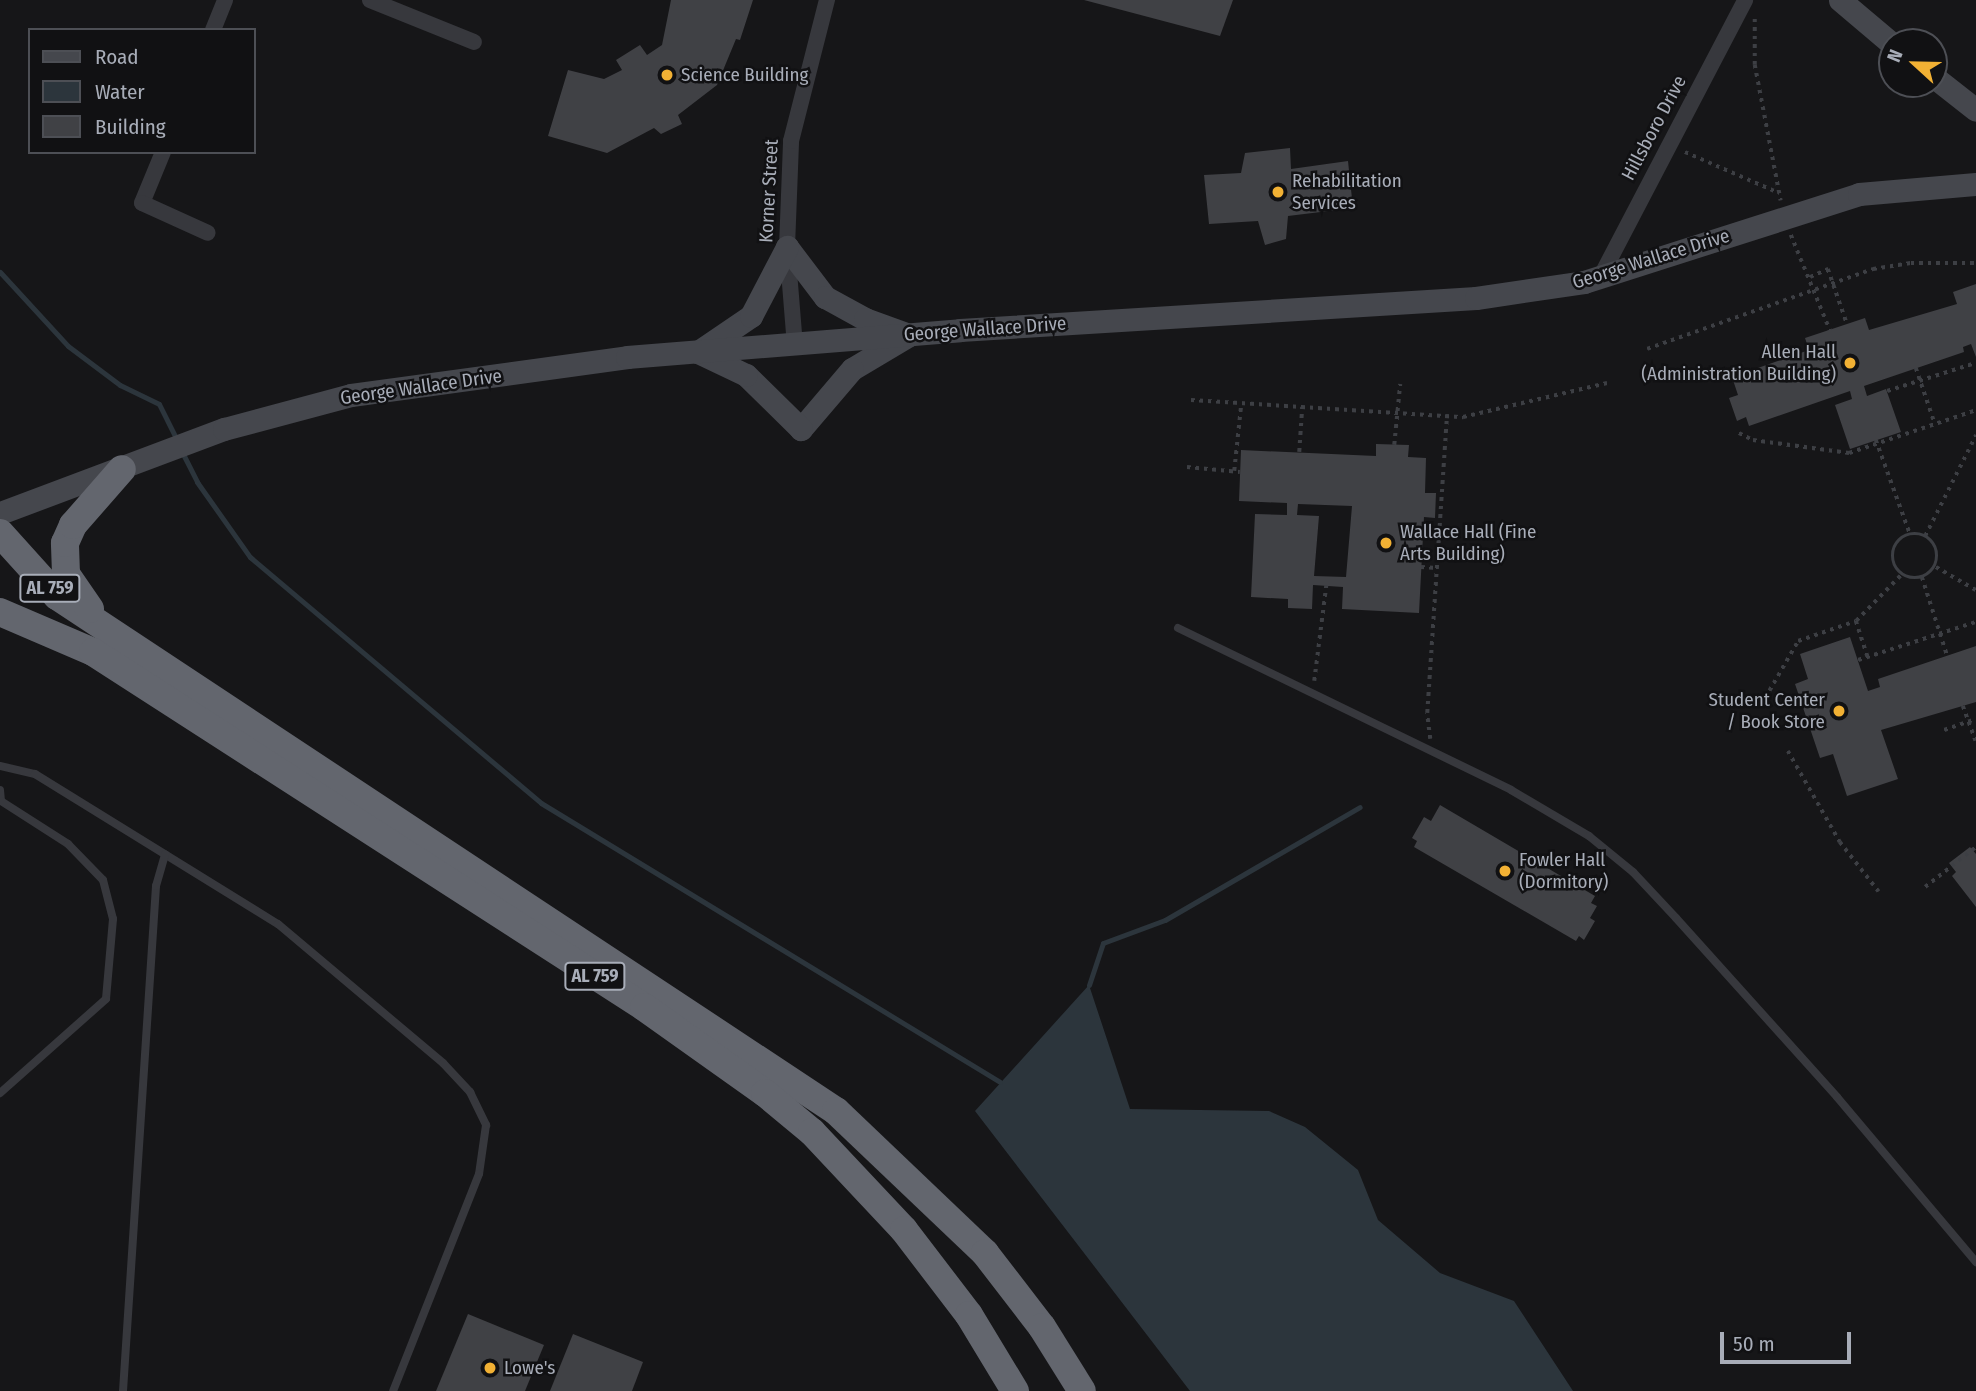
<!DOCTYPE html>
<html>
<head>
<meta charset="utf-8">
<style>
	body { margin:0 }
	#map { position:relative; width:1976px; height:1391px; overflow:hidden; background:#161618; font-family:"Fira Sans Condensed",sans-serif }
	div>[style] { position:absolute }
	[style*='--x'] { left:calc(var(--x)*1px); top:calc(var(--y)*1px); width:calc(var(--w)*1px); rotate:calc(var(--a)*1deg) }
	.water>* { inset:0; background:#2c353c }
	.stream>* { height:5px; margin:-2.5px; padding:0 2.5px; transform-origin:2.5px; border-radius:2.5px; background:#2c353c }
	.building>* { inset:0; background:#404145 }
	.path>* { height:3.5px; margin-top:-1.75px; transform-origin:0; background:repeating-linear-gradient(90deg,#3d3f44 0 3.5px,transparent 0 8.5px) }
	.path>.ring { margin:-1.75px; padding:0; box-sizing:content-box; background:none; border:3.5px solid #3d3f44; border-radius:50% }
	.lane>* { height:8px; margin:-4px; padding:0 4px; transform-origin:4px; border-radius:4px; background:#37383d }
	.street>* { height:16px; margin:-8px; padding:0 8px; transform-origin:8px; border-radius:8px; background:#37383d }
	.secondary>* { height:23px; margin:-11.5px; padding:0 11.5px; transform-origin:11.5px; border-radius:11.5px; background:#45474d }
	.highway>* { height:28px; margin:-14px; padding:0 14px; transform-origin:14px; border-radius:14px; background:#63666e }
	.dots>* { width:19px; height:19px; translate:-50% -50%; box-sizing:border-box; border:4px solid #111113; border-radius:50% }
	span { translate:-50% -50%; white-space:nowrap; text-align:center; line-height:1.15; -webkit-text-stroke:5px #111113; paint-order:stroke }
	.shield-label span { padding:2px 5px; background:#111113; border:2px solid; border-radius:5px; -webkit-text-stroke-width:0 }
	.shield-label { font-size:18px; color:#a8adb8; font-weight:700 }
	.poi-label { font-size:19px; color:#a8adb8 }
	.left { translate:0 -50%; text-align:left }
	.right { translate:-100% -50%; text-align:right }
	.street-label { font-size:19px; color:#a8adb8 }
	.legend { position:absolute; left:28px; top:28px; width:228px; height:126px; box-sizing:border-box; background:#111113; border:2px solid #4d4f55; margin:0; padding:9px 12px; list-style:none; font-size:21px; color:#a8adb8 }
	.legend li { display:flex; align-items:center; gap:14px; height:35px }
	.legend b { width:35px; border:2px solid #4d4f55 }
	.north { position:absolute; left:1878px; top:28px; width:70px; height:70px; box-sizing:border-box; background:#111113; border:2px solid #4d4f55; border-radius:50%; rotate:292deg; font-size:19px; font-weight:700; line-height:28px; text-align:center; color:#a8adb8 }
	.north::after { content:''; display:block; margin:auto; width:24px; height:32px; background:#f2b134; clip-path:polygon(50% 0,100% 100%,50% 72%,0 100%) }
	.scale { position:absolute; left:1720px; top:1332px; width:131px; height:32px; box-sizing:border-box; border:4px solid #a8adb8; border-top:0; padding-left:9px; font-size:21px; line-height:24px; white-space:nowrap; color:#a8adb8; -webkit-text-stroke:5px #111113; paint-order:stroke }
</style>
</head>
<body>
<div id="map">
	<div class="water">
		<div style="clip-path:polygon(1089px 985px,1130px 1109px,1269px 1111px,1305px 1127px,1358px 1170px,1378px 1220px,1440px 1273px,1514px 1301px,1573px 1391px,1190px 1391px,975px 1111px)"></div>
	</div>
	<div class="stream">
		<div style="--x:0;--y:272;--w:100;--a:47.4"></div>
		<div style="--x:68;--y:346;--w:65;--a:36.9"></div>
		<div style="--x:120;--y:385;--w:43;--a:26"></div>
		<div style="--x:159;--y:404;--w:40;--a:63.4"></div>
		<div style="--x:182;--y:452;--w:34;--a:63"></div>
		<div style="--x:197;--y:482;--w:92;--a:54.8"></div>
		<div style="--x:250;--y:557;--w:381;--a:40.2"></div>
		<div style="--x:541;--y:803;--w:537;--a:31.29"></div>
		<div style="--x:1089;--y:985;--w:44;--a:-71.6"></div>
		<div style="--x:1103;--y:943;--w:66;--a:-20.4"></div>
		<div style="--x:1165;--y:920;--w:225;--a:-30.1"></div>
	</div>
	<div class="building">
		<div style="clip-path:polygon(671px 0,753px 0,740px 40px,736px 39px,717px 85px,678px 115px,682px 124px,661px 134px,654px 128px,607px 153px,548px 136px,568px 70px,604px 79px,622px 70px,616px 60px,640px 45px,647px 55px,662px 45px)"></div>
		<div style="clip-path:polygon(1084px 0,1233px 0,1220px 36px)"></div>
		<div style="clip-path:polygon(1290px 148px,1291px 169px,1348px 161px,1353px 208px,1288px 216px,1286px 239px,1265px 245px,1258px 221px,1209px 224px,1204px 175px,1241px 173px,1245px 153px)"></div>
		<div style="clip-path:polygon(1976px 284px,1976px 357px,1971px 344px,1963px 347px,1964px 352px,1864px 386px,1867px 396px,1886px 389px,1901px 432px,1850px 449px,1835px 405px,1852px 399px,1850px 391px,1749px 426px,1746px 417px,1737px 421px,1729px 398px,1738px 395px,1732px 377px,1809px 350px,1805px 338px,1865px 318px,1869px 330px,1957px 304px,1953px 292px)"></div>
		<div style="clip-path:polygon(evenodd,1376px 444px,1409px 445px,1408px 457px,1426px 458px,1425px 493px,1436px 493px,1435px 518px,1424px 517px,1419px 613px,1342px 609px,1343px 587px,1313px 585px,1312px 609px,1288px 608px,1288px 599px,1251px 597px,1255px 514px,1287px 515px,1287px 503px,1239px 501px,1241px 450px,1376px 456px,1376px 444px,1298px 504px,1352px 506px,1346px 577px,1314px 576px,1319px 516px,1297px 515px,1298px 504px)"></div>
		<div style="clip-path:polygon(1850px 637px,1868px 691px,1880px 687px,1878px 679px,1976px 646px,1976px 702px,1881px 730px,1898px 779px,1847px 796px,1833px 754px,1820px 758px,1795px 684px,1808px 679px,1800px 654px)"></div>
		<div style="clip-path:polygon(1440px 805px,1595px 896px,1591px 903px,1597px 906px,1590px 918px,1595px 921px,1584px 940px,1579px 936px,1576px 941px,1414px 847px,1417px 841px,1412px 838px,1424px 817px,1431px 821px)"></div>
		<div style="clip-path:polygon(1970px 847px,1976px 854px,1976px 907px,1952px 876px,1956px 872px,1949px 863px)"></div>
		<div style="clip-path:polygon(468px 1314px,544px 1345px,525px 1391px,436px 1391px)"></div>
		<div style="clip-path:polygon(573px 1334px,643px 1362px,632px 1391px,550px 1391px)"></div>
	</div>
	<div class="path">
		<div style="--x:1755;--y:19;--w:46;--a:90"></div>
		<div style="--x:1755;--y:65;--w:138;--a:79.2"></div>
		<div style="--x:1685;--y:152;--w:103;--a:23.6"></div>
		<div style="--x:1791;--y:235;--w:103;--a:67.7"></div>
		<div style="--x:1810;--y:277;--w:20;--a:-24"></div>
		<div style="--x:1828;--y:269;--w:58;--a:70.9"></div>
		<div style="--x:1647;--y:349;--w:240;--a:-19.5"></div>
		<div style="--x:1873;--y:269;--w:38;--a:-9"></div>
		<div style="--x:1911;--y:263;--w:65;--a:0"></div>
		<div style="--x:1916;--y:368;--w:59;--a:71.3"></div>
		<div style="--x:1887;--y:391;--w:93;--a:-17.5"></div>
		<div style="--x:1191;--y:400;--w:273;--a:3.6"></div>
		<div style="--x:1463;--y:417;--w:148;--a:-13.3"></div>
		<div style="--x:1739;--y:433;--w:16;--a:27"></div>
		<div style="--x:1753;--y:440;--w:97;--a:7.7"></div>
		<div style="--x:1849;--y:453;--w:134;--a:-18.7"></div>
		<div style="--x:1876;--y:440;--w:100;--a:70.1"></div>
		<div style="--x:1394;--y:445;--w:61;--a:-84.4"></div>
		<div style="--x:1299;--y:452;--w:45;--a:-86.2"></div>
		<div style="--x:1187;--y:467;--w:53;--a:5.4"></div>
		<div style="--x:1234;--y:471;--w:67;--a:-84"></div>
		<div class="ring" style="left:1893px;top:534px;width:40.5px;height:40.5px"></div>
		<div style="--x:1925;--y:536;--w:113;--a:-63.2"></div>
		<div style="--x:1421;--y:567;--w:16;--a:4"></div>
		<div style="--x:1936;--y:567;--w:46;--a:29.9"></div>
		<div style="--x:1922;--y:577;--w:82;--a:72.2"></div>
		<div style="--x:1856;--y:621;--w:38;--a:72"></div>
		<div style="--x:1858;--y:660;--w:124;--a:-17.9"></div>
		<div style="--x:1314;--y:681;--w:96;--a:-82.8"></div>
		<div style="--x:1765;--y:698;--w:66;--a:-59.9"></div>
		<div style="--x:1798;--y:641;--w:61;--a:-19"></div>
		<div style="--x:1856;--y:621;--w:66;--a:-45.6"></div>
		<div style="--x:1963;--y:706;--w:37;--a:70"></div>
		<div style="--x:1944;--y:730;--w:34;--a:-19"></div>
		<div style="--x:1430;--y:739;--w:26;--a:-97"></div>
		<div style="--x:1427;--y:713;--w:299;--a:-86.2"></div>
		<div style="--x:1788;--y:751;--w:105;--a:60.3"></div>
		<div style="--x:1840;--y:842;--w:63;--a:52"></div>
		<div style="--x:1925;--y:887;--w:65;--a:-38.1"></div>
	</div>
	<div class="lane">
		<div style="--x:1178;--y:628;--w:370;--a:25.9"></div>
		<div style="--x:1511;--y:790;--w:91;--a:30.5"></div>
		<div style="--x:1589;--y:836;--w:57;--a:39.3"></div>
		<div style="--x:1633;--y:872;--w:63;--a:46.9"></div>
		<div style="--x:1676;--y:918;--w:241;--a:48"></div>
		<div style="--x:1837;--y:1097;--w:216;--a:49.9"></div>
		<div style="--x:0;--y:766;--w:36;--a:13"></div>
		<div style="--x:35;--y:774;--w:286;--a:31.7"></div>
		<div style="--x:278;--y:924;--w:216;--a:40.1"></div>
		<div style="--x:443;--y:1063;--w:40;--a:47"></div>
		<div style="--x:470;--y:1092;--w:37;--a:64"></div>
		<div style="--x:486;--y:1125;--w:49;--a:98.1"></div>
		<div style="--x:479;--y:1174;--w:233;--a:111.6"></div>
		<div style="--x:0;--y:790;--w:11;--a:85"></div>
		<div style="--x:1;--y:801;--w:80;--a:32.7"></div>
		<div style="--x:68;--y:844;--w:50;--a:45.8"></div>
		<div style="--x:103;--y:880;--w:40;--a:75.6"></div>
		<div style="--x:113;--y:919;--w:80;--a:95"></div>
		<div style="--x:106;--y:999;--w:142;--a:138.4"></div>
		<div style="--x:123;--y:1391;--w:506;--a:-86.26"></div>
		<div style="--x:156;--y:886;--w:33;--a:-74"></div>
	</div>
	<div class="street">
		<div style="--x:370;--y:0;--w:112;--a:22"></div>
		<div style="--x:213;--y:30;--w:32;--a:-68"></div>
		<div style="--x:163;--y:152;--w:55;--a:112.4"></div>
		<div style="--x:142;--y:203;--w:72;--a:24.4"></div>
		<div style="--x:1601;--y:276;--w:311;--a:-62.4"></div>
		<div style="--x:795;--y:346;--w:99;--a:-94.6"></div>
		<div style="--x:787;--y:247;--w:106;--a:-87.8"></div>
		<div style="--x:791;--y:141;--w:146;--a:-75.7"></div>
	</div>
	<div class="secondary">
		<div style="--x:1840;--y:0;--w:68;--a:40.2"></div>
		<div style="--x:1934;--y:77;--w:53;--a:38.2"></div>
		<div style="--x:787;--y:247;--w:63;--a:52.8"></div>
		<div style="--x:825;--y:297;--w:46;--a:28.8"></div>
		<div style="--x:865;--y:319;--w:47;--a:20"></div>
		<div style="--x:909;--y:335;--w:66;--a:149.2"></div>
		<div style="--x:852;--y:369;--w:79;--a:130.4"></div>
		<div style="--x:801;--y:429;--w:77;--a:-135.5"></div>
		<div style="--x:746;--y:375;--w:53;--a:-154.4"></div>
		<div style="--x:698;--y:352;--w:64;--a:-34.2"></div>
		<div style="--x:751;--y:316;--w:78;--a:-62.4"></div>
		<div style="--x:0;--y:513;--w:239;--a:-20.6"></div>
		<div style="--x:224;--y:429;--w:131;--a:-15"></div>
		<div style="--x:351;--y:395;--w:279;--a:-7.8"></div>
		<div style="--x:627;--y:357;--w:334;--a:-4.6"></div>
		<div style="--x:960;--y:330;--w:517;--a:-3.55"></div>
		<div style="--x:1476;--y:298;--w:109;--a:-8.4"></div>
		<div style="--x:1584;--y:282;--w:289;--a:-17.7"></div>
		<div style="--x:1859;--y:194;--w:117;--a:-4.9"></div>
	</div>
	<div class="highway">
		<div style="--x:0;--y:533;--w:85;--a:47.9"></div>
		<div style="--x:57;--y:596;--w:934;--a:33.47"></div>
		<div style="--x:836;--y:1111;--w:206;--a:43.6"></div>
		<div style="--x:985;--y:1253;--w:93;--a:52.4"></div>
		<div style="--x:1042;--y:1327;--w:75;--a:58"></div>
		<div style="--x:90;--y:609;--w:42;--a:-124.4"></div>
		<div style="--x:66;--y:574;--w:31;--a:-92"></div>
		<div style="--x:65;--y:543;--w:20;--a:-66"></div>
		<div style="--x:73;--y:525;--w:74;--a:-48.8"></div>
		<div style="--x:0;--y:612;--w:101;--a:23.3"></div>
		<div style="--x:93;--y:652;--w:655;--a:32.79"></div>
		<div style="--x:644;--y:1007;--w:148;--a:35.4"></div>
		<div style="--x:765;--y:1093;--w:61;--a:39.7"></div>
		<div style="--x:812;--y:1132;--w:134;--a:46.8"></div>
		<div style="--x:904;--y:1230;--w:107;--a:52.6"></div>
		<div style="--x:969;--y:1315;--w:89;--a:58.8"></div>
	</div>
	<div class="dots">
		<div style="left:667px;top:75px;background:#f2b134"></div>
		<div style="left:1278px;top:192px;background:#f2b134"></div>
		<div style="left:1850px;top:363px;background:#f2b134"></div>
		<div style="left:1386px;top:543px;background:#f2b134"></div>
		<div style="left:1839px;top:711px;background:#f2b134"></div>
		<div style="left:1505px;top:871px;background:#f2b134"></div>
		<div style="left:490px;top:1368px;background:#f2b134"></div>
	</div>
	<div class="shield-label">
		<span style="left:50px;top:588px">AL 759</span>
		<span style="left:595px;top:976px">AL 759</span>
	</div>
	<div class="poi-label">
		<span class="left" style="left:681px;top:75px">Science Building</span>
		<span class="left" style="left:1292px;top:192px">Rehabilitation<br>Services</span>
		<span class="right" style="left:1836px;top:363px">Allen Hall<br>(Administration Building)</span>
		<span class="left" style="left:1400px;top:543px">Wallace Hall (Fine<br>Arts Building)</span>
		<span class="right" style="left:1825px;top:711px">Student Center<br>/ Book Store</span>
		<span class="left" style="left:1519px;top:871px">Fowler Hall<br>(Dormitory)</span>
		<span class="left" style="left:504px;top:1368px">Lowe's</span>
	</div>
	<div class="street-label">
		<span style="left:1654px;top:128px;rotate:-62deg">Hillsboro Drive</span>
		<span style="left:769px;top:191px;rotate:-87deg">Korner Street</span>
		<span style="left:1651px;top:259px;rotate:-17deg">George Wallace Drive</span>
		<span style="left:985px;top:329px;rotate:-4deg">George Wallace Drive</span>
		<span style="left:421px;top:387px;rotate:-8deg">George Wallace Drive</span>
	</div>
	<ul class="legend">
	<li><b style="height:9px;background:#45474d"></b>Road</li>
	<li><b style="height:19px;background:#2c353c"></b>Water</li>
	<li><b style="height:19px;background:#404145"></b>Building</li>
	</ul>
	<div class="north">N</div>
	<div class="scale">50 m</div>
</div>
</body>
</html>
